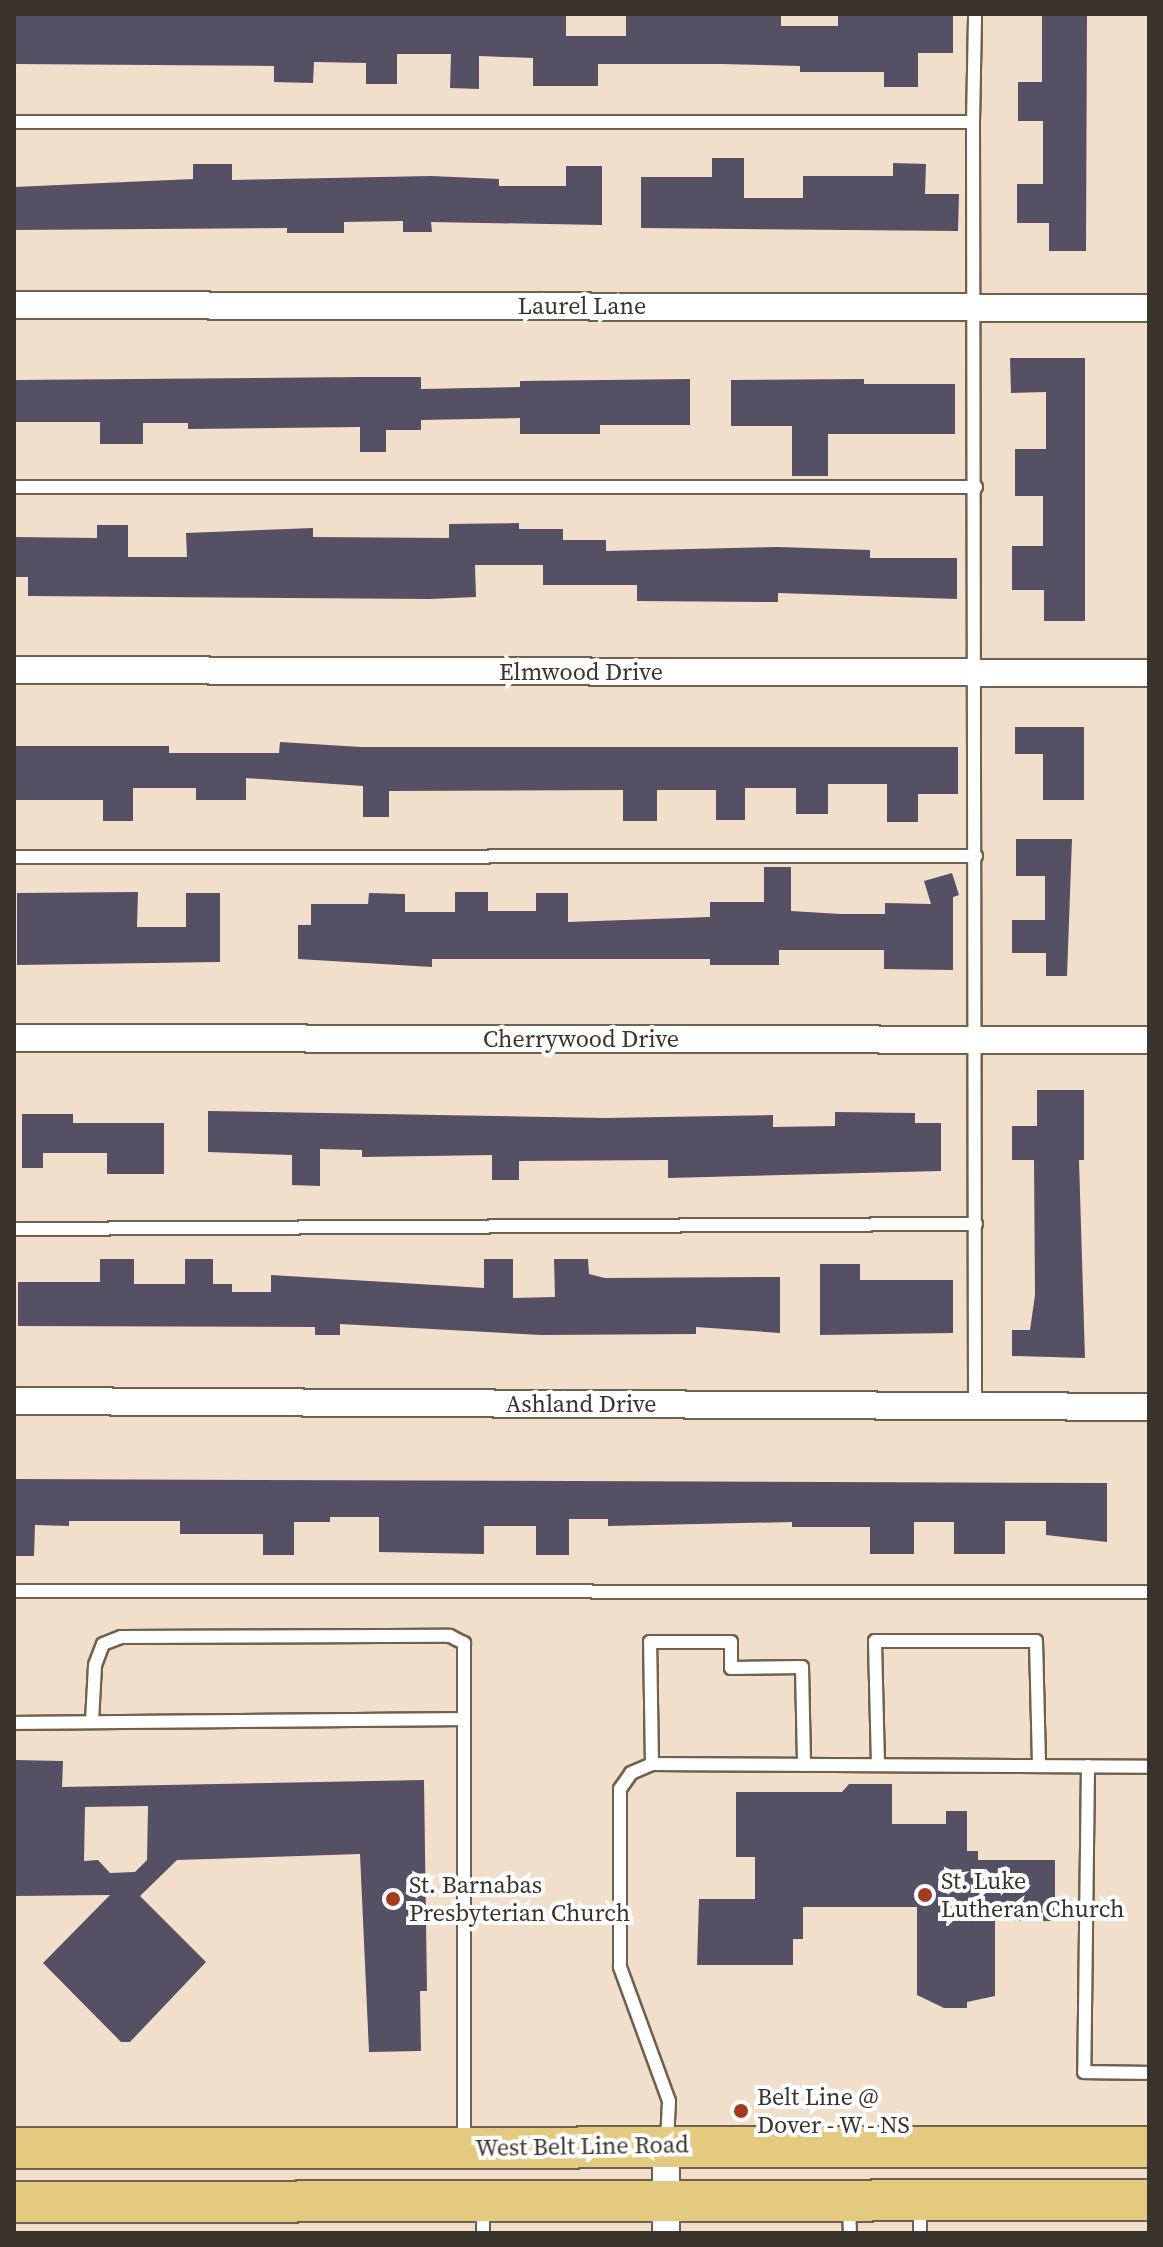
<!DOCTYPE html>
<html>
<head>
<meta charset="utf-8">
<style>
	body { margin:0 }
	#map { position:relative; width:1163px; height:2247px; overflow:hidden; background:#f1dfcc; font-family:"Source Serif 4",serif }
	div>[style] { position:absolute }
	[style*='--x'] { left:calc(var(--x)*1px); top:calc(var(--y)*1px); width:calc(var(--w)*1px); rotate:calc(var(--a)*1deg) }
	.building>* { inset:0; background:#555063 }
	.roads { filter:drop-shadow(2px 0 #6f604f) drop-shadow(-2px 0 #6f604f) drop-shadow(0 2px #6f604f) drop-shadow(0 -2px #6f604f) }
	.lane>* { height:12px; margin:-6px; padding:0 6px; transform-origin:6px; border-radius:6px; background:#fff }
	.street>* { height:26px; margin:-13px; padding:0 13px; transform-origin:13px; border-radius:13px; background:#fff }
	.primary>* { height:40px; margin:-20px; padding:0 20px; transform-origin:20px; border-radius:20px; background:#e4ca7e }
	.dots>* { width:22px; height:22px; translate:-50% -50%; box-sizing:border-box; border:4px solid #fff; border-radius:50% }
	span { translate:-50% -50%; white-space:nowrap; text-align:center; line-height:1.15; -webkit-text-stroke:8px #fff; paint-order:stroke }
	.street-label { font-size:24px; color:#3a332b }
	.poi-label { font-size:24px; color:#3a332b }
	.left { translate:0 -50%; text-align:left }
	.frame { position:absolute; inset:0; border:16px solid #3a332b; pointer-events:none }
</style>
</head>
<body>
<div id="map">
	<div class="building">
		<div style="clip-path:polygon(14px 14px,566px 14px,566px 36px,626px 36px,626px 14px,781px 15px,781px 26px,838px 26px,838px 16px,953px 14px,953px 53px,918px 53px,918px 87px,884px 87px,884px 72px,800px 72px,800px 66px,721px 64px,598px 64px,598px 86px,533px 86px,533px 58px,479px 56px,479px 89px,450px 88px,451px 54px,397px 54px,397px 84px,366px 84px,366px 63px,314px 62px,313px 83px,274px 82px,274px 66px,14px 64px)"></div>
		<div style="clip-path:polygon(1042px 14px,1087px 14px,1086px 251px,1049px 251px,1049px 223px,1017px 223px,1017px 184px,1043px 184px,1043px 121px,1018px 121px,1018px 82px,1042px 82px)"></div>
		<div style="clip-path:polygon(712px 158px,744px 158px,744px 198px,803px 198px,803px 176px,893px 176px,893px 163px,926px 164px,925px 194px,959px 194px,958px 231px,641px 228px,641px 177px,712px 177px)"></div>
		<div style="clip-path:polygon(193px 164px,232px 164px,232px 180px,431px 176px,499px 179px,499px 186px,566px 186px,566px 166px,602px 166px,602px 225px,431px 222px,432px 232px,403px 232px,403px 221px,344px 222px,344px 233px,287px 233px,287px 228px,14px 230px,14px 187px,193px 179px)"></div>
		<div style="clip-path:polygon(1010px 358px,1085px 358px,1085px 621px,1044px 621px,1044px 590px,1012px 590px,1012px 546px,1043px 546px,1043px 496px,1015px 496px,1015px 449px,1046px 449px,1046px 392px,1011px 393px)"></div>
		<div style="clip-path:polygon(360px 377px,421px 377px,421px 389px,520px 387px,520px 381px,690px 379px,690px 425px,600px 425px,600px 434px,520px 434px,520px 418px,421px 420px,421px 430px,386px 430px,386px 452px,360px 452px,360px 427px,188px 429px,188px 423px,143px 423px,143px 444px,100px 444px,100px 422px,15px 422px,15px 380px)"></div>
		<div style="clip-path:polygon(864px 379px,864px 384px,955px 384px,955px 434px,828px 434px,828px 476px,792px 476px,792px 426px,731px 426px,731px 380px)"></div>
		<div style="clip-path:polygon(519px 523px,519px 529px,563px 529px,563px 540px,606px 540px,606px 551px,778px 547px,870px 550px,870px 558px,957px 558px,957px 599px,778px 593px,778px 602px,637px 601px,637px 585px,543px 585px,543px 565px,475px 565px,476px 597px,430px 599px,28px 596px,28px 577px,14px 577px,14px 537px,97px 538px,97px 525px,128px 525px,128px 557px,187px 557px,186px 533px,313px 528px,313px 537px,449px 538px,449px 524px)"></div>
		<div style="clip-path:polygon(1015px 727px,1084px 727px,1084px 800px,1043px 800px,1043px 754px,1015px 754px)"></div>
		<div style="clip-path:polygon(280px 742px,361px 747px,958px 747px,958px 794px,918px 794px,918px 822px,887px 822px,887px 784px,828px 784px,828px 814px,796px 814px,796px 788px,745px 788px,745px 820px,716px 820px,716px 790px,657px 790px,657px 821px,623px 821px,623px 790px,389px 791px,389px 817px,363px 817px,363px 786px,246px 778px,246px 800px,196px 800px,196px 788px,133px 788px,133px 821px,103px 821px,103px 800px,16px 800px,16px 746px,169px 746px,169px 753px,279px 753px)"></div>
		<div style="clip-path:polygon(1016px 839px,1072px 839px,1067px 976px,1046px 976px,1046px 953px,1012px 953px,1012px 920px,1045px 920px,1045px 876px,1016px 876px)"></div>
		<div style="clip-path:polygon(764px 867px,791px 867px,791px 911px,841px 914px,885px 914px,885px 903px,931px 904px,924px 881px,952px 873px,959px 895px,953px 897px,953px 970px,884px 969px,884px 950px,779px 950px,779px 965px,710px 965px,710px 959px,432px 959px,432px 967px,298px 959px,298px 925px,311px 925px,311px 904px,368px 904px,369px 893px,405px 894px,405px 912px,455px 912px,455px 892px,488px 892px,488px 911px,536px 911px,536px 893px,568px 893px,568px 922px,710px 917px,710px 902px,764px 902px)"></div>
		<div style="clip-path:polygon(138px 892px,137px 927px,186px 927px,186px 893px,220px 893px,220px 962px,17px 965px,17px 893px)"></div>
		<div style="clip-path:polygon(1037px 1090px,1084px 1090px,1084px 1160px,1079px 1160px,1085px 1358px,1012px 1356px,1012px 1330px,1030px 1330px,1035px 1295px,1034px 1160px,1012px 1160px,1012px 1126px,1037px 1126px)"></div>
		<div style="clip-path:polygon(208px 1111px,605px 1118px,773px 1115px,773px 1127px,835px 1126px,835px 1112px,915px 1113px,915px 1123px,941px 1123px,941px 1171px,668px 1178px,668px 1160px,519px 1161px,519px 1180px,492px 1180px,492px 1155px,362px 1157px,362px 1150px,320px 1149px,320px 1186px,292px 1185px,292px 1155px,208px 1152px)"></div>
		<div style="clip-path:polygon(22px 1114px,73px 1114px,73px 1123px,164px 1123px,164px 1174px,107px 1174px,107px 1153px,43px 1153px,43px 1168px,22px 1168px)"></div>
		<div style="clip-path:polygon(100px 1259px,134px 1259px,134px 1284px,185px 1284px,185px 1259px,213px 1259px,213px 1284px,232px 1284px,232px 1292px,271px 1292px,271px 1275px,484px 1288px,484px 1259px,513px 1259px,513px 1298px,555px 1297px,554px 1259px,588px 1259px,589px 1274px,605px 1278px,780px 1277px,780px 1333px,696px 1327px,696px 1334px,541px 1335px,340px 1324px,340px 1335px,315px 1335px,315px 1327px,18px 1326px,18px 1282px,100px 1282px)"></div>
		<div style="clip-path:polygon(820px 1264px,860px 1264px,860px 1280px,953px 1280px,953px 1333px,820px 1335px)"></div>
		<div style="clip-path:polygon(14px 1479px,1107px 1483px,1107px 1542px,1046px 1535px,1046px 1521px,1005px 1521px,1005px 1554px,954px 1554px,954px 1522px,914px 1522px,914px 1554px,870px 1554px,870px 1527px,792px 1527px,792px 1522px,608px 1526px,608px 1519px,569px 1519px,569px 1555px,536px 1555px,536px 1526px,484px 1526px,484px 1554px,379px 1552px,379px 1517px,330px 1517px,330px 1522px,294px 1522px,294px 1555px,263px 1555px,263px 1534px,180px 1534px,180px 1521px,69px 1521px,69px 1526px,35px 1525px,34px 1556px,14px 1556px)"></div>
		<div style="clip-path:polygon(evenodd,14px 1760px,63px 1761px,62px 1787px,424px 1780px,427px 1991px,420px 1991px,421px 2051px,369px 2052px,360px 1854px,177px 1860px,140px 1896px,206px 1962px,130px 2042px,121px 2042px,43px 1963px,110px 1895px,14px 1896px,14px 1760px,148px 1806px,147px 1860px,135px 1872px,110px 1873px,98px 1860px,84px 1861px,85px 1807px,148px 1806px)"></div>
		<div style="clip-path:polygon(849px 1784px,892px 1784px,892px 1824px,946px 1824px,946px 1811px,967px 1811px,967px 1851px,978px 1851px,978px 1860px,1055px 1860px,1055px 1921px,995px 1921px,995px 1996px,967px 2002px,967px 2008px,944px 2008px,917px 1995px,917px 1907px,803px 1907px,803px 1939px,793px 1939px,793px 1965px,697px 1965px,699px 1899px,755px 1899px,755px 1857px,736px 1857px,736px 1792px,842px 1792px)"></div>
	</div>
	<div class="roads">
		<div class="lane">
			<div style="--x:14;--y:122;--w:959;--a:0"></div>
			<div style="--x:973;--y:122;--w:1284;--a:89.91"></div>
			<div style="--x:973;--y:122;--w:108;--a:-88.9"></div>
			<div style="--x:14;--y:487;--w:962;--a:0"></div>
			<div style="--x:14;--y:857;--w:962;--a:-0.06"></div>
			<div style="--x:14;--y:1229;--w:962;--a:-0.3"></div>
			<div style="--x:14;--y:1591;--w:1135;--a:0.05"></div>
			<div style="--x:92;--y:1721;--w:56;--a:-86.9"></div>
			<div style="--x:95;--y:1665;--w:22;--a:-69"></div>
			<div style="--x:103;--y:1644;--w:19;--a:-21"></div>
			<div style="--x:121;--y:1637;--w:329;--a:-0.2"></div>
			<div style="--x:450;--y:1636;--w:16;--a:27"></div>
			<div style="--x:464;--y:1643;--w:76;--a:90"></div>
			<div style="--x:14;--y:1723;--w:450;--a:-0.5"></div>
			<div style="--x:464;--y:1719;--w:422;--a:90"></div>
			<div style="--x:652;--y:1764;--w:122;--a:-90.9"></div>
			<div style="--x:650;--y:1642;--w:81;--a:0"></div>
			<div style="--x:731;--y:1642;--w:26;--a:90"></div>
			<div style="--x:731;--y:1668;--w:71;--a:-0.8"></div>
			<div style="--x:802;--y:1667;--w:98;--a:88.8"></div>
			<div style="--x:878;--y:1765;--w:124;--a:-91.4"></div>
			<div style="--x:875;--y:1641;--w:161;--a:0"></div>
			<div style="--x:1036;--y:1641;--w:125;--a:88.6"></div>
			<div style="--x:1088;--y:1766;--w:306;--a:90.7"></div>
			<div style="--x:1084;--y:2072;--w:65;--a:0.9"></div>
			<div style="--x:667;--y:2141;--w:40;--a:-87.1"></div>
			<div style="--x:669;--y:2101;--w:143;--a:-110.1"></div>
			<div style="--x:620;--y:1967;--w:178;--a:-90"></div>
			<div style="--x:620;--y:1789;--w:19;--a:-55"></div>
			<div style="--x:631;--y:1773;--w:23;--a:-23"></div>
			<div style="--x:652;--y:1764;--w:497;--a:0.3"></div>
			<div style="--x:849;--y:2206;--w:27;--a:88"></div>
			<div style="--x:483;--y:2233;--w:25;--a:-90"></div>
			<div style="--x:920;--y:2233;--w:27;--a:-90"></div>
		</div>
		<div class="street">
			<div style="--x:14;--y:305;--w:1135;--a:0.15"></div>
			<div style="--x:14;--y:670;--w:1135;--a:0.15"></div>
			<div style="--x:14;--y:1038;--w:1135;--a:0.1"></div>
			<div style="--x:14;--y:1401;--w:1135;--a:0.3"></div>
			<div style="--x:666;--y:2233;--w:89;--a:-90"></div>
		</div>
		<div class="primary">
			<div style="--x:14;--y:2148;--w:1135;--a:-0.05"></div>
			<div style="--x:14;--y:2202;--w:1135;--a:-0.1"></div>
		</div>
	</div>
	<div class="dots">
		<div style="left:925px;top:1895px;background:#a43b20"></div>
		<div style="left:393px;top:1899px;background:#a43b20"></div>
		<div style="left:741px;top:2111px;background:#a43b20"></div>
	</div>
	<div class="street-label">
		<span style="left:582px;top:306px">Laurel Lane</span>
		<span style="left:581px;top:672px">Elmwood Drive</span>
		<span style="left:581px;top:1039px">Cherrywood Drive</span>
		<span style="left:581px;top:1404px">Ashland Drive</span>
		<span style="left:582px;top:2146px;rotate:-1deg">West Belt Line Road</span>
	</div>
	<div class="poi-label">
		<span class="left" style="left:941px;top:1895px">St. Luke<br>Lutheran Church</span>
		<span class="left" style="left:409px;top:1899px">St. Barnabas<br>Presbyterian Church</span>
		<span class="left" style="left:757px;top:2111px">Belt Line @<br>Dover - W - NS</span>
	</div>
	<div class="frame"></div>
</div>
</body>
</html>
